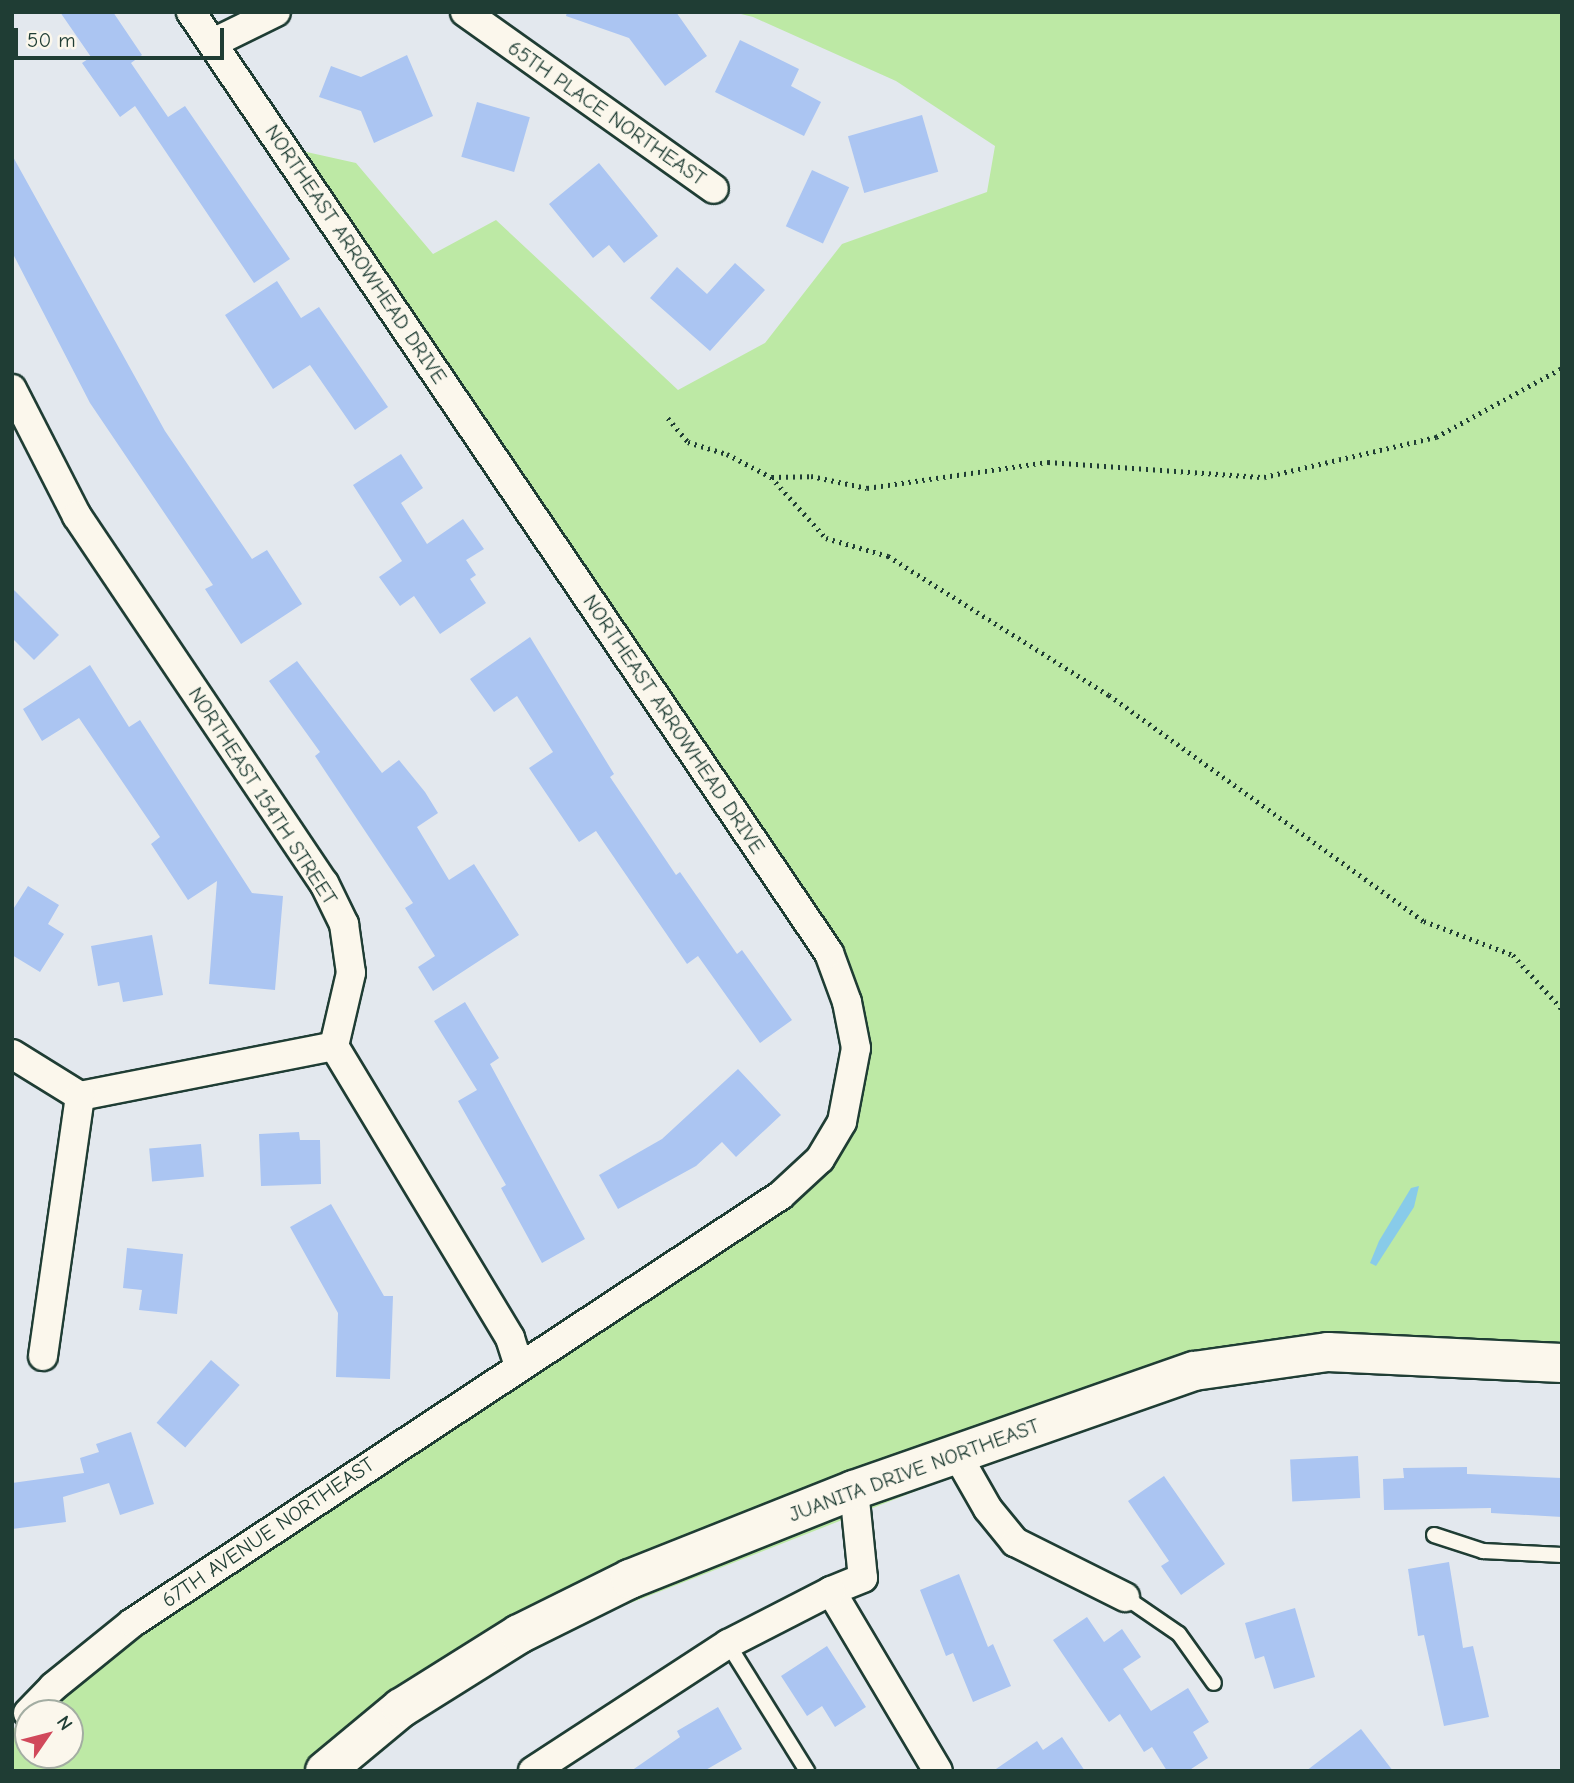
<!DOCTYPE html>
<html>
<head>
<meta charset="utf-8">
<style>
	body { margin:0 }
	#map { position:relative; width:1574px; height:1783px; overflow:hidden; background:#e3e8ee; font-family:"Comic Neue",sans-serif }
	div>[style] { position:absolute }
	[style*='--x'] { left:calc(var(--x)*1px); top:calc(var(--y)*1px); width:calc(var(--w)*1px); rotate:calc(var(--a)*1deg) }
	.green>* { inset:0; background:#bde9a5 }
	.water>* { inset:0; background:#88cbe9 }
	.building>* { inset:0; background:#abc5f2; transform-origin:0 0 }
	.path>* { height:4.5px; margin-top:-2.25px; transform-origin:0; background:repeating-linear-gradient(90deg,#1f3d34 0 2px,transparent 0 7px) }
	.roads { filter:drop-shadow(2px 0 #1f3d34) drop-shadow(-2px 0 #1f3d34) drop-shadow(0 2px #1f3d34) drop-shadow(0 -2px #1f3d34) }
	.service>* { height:14px; margin:-7px; padding:0 7px; transform-origin:7px; border-radius:7px; background:#fbf7ec }
	.minor>* { height:28px; margin:-14px; padding:0 14px; transform-origin:14px; border-radius:14px; background:#fbf7ec }
	.secondary>* { height:38px; margin:-19px; padding:0 19px; transform-origin:19px; border-radius:19px; background:#fbf7ec }
	span { translate:-50% -50%; white-space:nowrap; text-align:center; line-height:1.15; -webkit-text-stroke:5px #fbf7ec; paint-order:stroke }
	.street-label { font-size:21px; color:#1f3d34 }
	.frame { position:absolute; inset:0; border:14px solid #1f3d34; pointer-events:none }
	.north { position:absolute; left:14px; top:1699px; width:70px; height:70px; box-sizing:border-box; background:#fbf7ec; border:2px solid #a3ada2; border-radius:50%; rotate:55deg; font-size:19px; font-weight:700; line-height:28px; text-align:center; color:#1f3d34 }
	.north::after { content:''; display:block; margin:auto; width:24px; height:32px; background:#d1495b; clip-path:polygon(50% 0,100% 100%,50% 72%,0 100%) }
	.scale { position:absolute; left:14px; top:28px; width:210px; height:32px; box-sizing:border-box; border:4px solid #1f3d34; border-top:0; padding-left:9px; font-size:21px; line-height:24px; white-space:nowrap; color:#1f3d34; -webkit-text-stroke:5px #fbf7ec; paint-order:stroke }
</style>
</head>
<body>
<div id="map">
	<div class="green">
		<div style="clip-path:polygon(733px 12px,1562px 12px,1562px 1366px,1328px 1352px,1199px 1380px,526px 1644px,342px 1771px,12px 1771px,12px 1731px,28px 1714px,28px 1755px,70px 1755px,70px 1713px,28px 1713px,53px 1687px,781px 1195px,842px 1122px,847px 1002px,284px 147px,356px 163px,433px 254px,496px 220px,678px 390px,765px 343px,842px 244px,987px 192px,995px 146px,896px 81px,753px 17px)"></div>
	</div>
	<div class="water">
		<div style="clip-path:polygon(1419px 1186px,1414px 1207px,1376px 1266px,1370px 1263px,1379px 1241px,1411px 1188px)"></div>
	</div>
	<div class="building">
		<div style="clip-path:polygon(60px 12px,113px 12px,142px 55px,131px 63px,168px 117px,185px 106px,290px 259px,254px 283px,135px 106px,120px 117px,82px 63px,91px 57px)"></div>
		<div style="clip-path:polygon(567px 12px,676px 12px,707px 56px,665px 86px,629px 38px,566px 16px)"></div>
		<div style="clip-path:polygon(740px 40px,799px 69px,791px 86px,821px 102px,804px 136px,715px 92px)"></div>
		<div style="clip-path:polygon(407px 55px,433px 116px,374px 143px,361px 111px,319px 97px,331px 66px,361px 77px)"></div>
		<div style="left:477px;top:102px;width:55px;height:57px;rotate:16deg"></div>
		<div style="left:922px;top:115px;width:59px;height:77px;rotate:74deg"></div>
		<div style="clip-path:polygon(12px 155px,165px 431px,252px 559px,267px 550px,302px 604px,241px 644px,205px 589px,213px 585px,90px 403px,12px 252px)"></div>
		<div style="clip-path:polygon(599px 163px,658px 236px,624px 263px,609px 245px,593px 258px,549px 204px)"></div>
		<div style="left:812px;top:170px;width:41px;height:62px;rotate:25deg"></div>
		<div style="clip-path:polygon(735px 263px,765px 290px,710px 351px,650px 298px,677px 267px,707px 294px)"></div>
		<div style="clip-path:polygon(277px 281px,301px 318px,319px 307px,388px 407px,355px 430px,310px 365px,273px 389px,225px 315px)"></div>
		<div style="clip-path:polygon(401px 454px,423px 488px,401px 503px,427px 544px,463px 519px,484px 549px,466px 560px,476px 575px,470px 579px,486px 603px,440px 634px,414px 596px,400px 606px,379px 577px,402px 561px,353px 485px)"></div>
		<div style="clip-path:polygon(12px 588px,59px 635px,34px 660px,12px 638px)"></div>
		<div style="clip-path:polygon(530px 637px,614px 774px,610px 777px,676px 875px,680px 872px,737px 954px,742px 950px,792px 1020px,760px 1043px,698px 956px,687px 964px,596px 831px,579px 842px,529px 768px,553px 752px,517px 696px,494px 712px,470px 679px)"></div>
		<div style="clip-path:polygon(297px 661px,382px 773px,399px 760px,425px 792px,438px 813px,417px 827px,449px 880px,474px 864px,519px 935px,433px 991px,418px 967px,435px 956px,405px 908px,413px 903px,315px 756px,320px 752px,269px 681px)"></div>
		<div style="clip-path:polygon(90px 665px,129px 727px,140px 720px,252px 893px,283px 896px,275px 990px,209px 984px,217px 881px,188px 900px,151px 844px,160px 837px,79px 718px,42px 741px,23px 709px)"></div>
		<div style="clip-path:polygon(28px 886px,59px 905px,48px 924px,64px 934px,40px 972px,12px 955px,12px 911px)"></div>
		<div style="clip-path:polygon(152px 935px,163px 995px,123px 1002px,119px 982px,98px 986px,91px 946px)"></div>
		<div style="clip-path:polygon(465px 1002px,499px 1058px,490px 1064px,585px 1239px,542px 1263px,501px 1188px,506px 1185px,458px 1101px,477px 1090px,434px 1021px)"></div>
		<div style="clip-path:polygon(738px 1069px,781px 1115px,736px 1157px,722px 1142px,696px 1166px,618px 1209px,599px 1175px,662px 1139px)"></div>
		<div style="clip-path:polygon(299px 1132px,300px 1140px,320px 1140px,321px 1184px,261px 1186px,259px 1134px)"></div>
		<div style="left:201px;top:1144px;width:33px;height:52px;rotate:85deg"></div>
		<div style="clip-path:polygon(331px 1204px,384px 1296px,393px 1296px,390px 1379px,336px 1377px,338px 1313px,290px 1227px)"></div>
		<div style="clip-path:polygon(127px 1248px,183px 1254px,177px 1314px,139px 1310px,142px 1290px,123px 1288px)"></div>
		<div style="left:211px;top:1360px;width:38px;height:83px;rotate:41deg"></div>
		<div style="clip-path:polygon(131px 1432px,154px 1504px,120px 1515px,109px 1483px,63px 1497px,66px 1522px,12px 1529px,12px 1483px,84px 1473px,80px 1458px,99px 1452px,96px 1444px)"></div>
		<div style="left:1358px;top:1456px;width:42px;height:68px;rotate:87deg"></div>
		<div style="clip-path:polygon(1467px 1467px,1467px 1474px,1562px 1478px,1562px 1517px,1491px 1513px,1491px 1508px,1384px 1510px,1383px 1479px,1404px 1478px,1403px 1468px)"></div>
		<div style="clip-path:polygon(1164px 1476px,1225px 1564px,1181px 1595px,1161px 1566px,1169px 1561px,1128px 1501px)"></div>
		<div style="clip-path:polygon(1449px 1562px,1463px 1648px,1473px 1646px,1489px 1717px,1444px 1726px,1424px 1635px,1418px 1636px,1408px 1569px)"></div>
		<div style="clip-path:polygon(959px 1574px,988px 1647px,993px 1644px,1011px 1686px,973px 1702px,953px 1653px,946px 1656px,920px 1590px)"></div>
		<div style="clip-path:polygon(1295px 1608px,1315px 1677px,1274px 1689px,1264px 1656px,1255px 1659px,1245px 1623px)"></div>
		<div style="clip-path:polygon(1087px 1617px,1104px 1642px,1122px 1629px,1141px 1657px,1123px 1669px,1151px 1711px,1188px 1688px,1209px 1722px,1193px 1732px,1208px 1758px,1188px 1771px,1167px 1771px,1152px 1747px,1144px 1752px,1120px 1714px,1109px 1722px,1053px 1640px)"></div>
		<div style="clip-path:polygon(827px 1646px,866px 1707px,835px 1727px,822px 1706px,807px 1716px,781px 1676px)"></div>
		<div style="clip-path:polygon(718px 1707px,742px 1749px,704px 1771px,631px 1771px,680px 1737px,677px 1731px)"></div>
		<div style="clip-path:polygon(1361px 1729px,1393px 1771px,1306px 1771px)"></div>
		<div style="clip-path:polygon(1062px 1737px,1085px 1771px,993px 1771px,1037px 1741px,1043px 1750px)"></div>
	</div>
	<div class="path">
		<div style="--x:668;--y:418;--w:31;--a:50"></div>
		<div style="--x:688;--y:442;--w:41;--a:17.1"></div>
		<div style="--x:727;--y:454;--w:50;--a:27.6"></div>
		<div style="--x:771;--y:477;--w:82;--a:48"></div>
		<div style="--x:826;--y:538;--w:65;--a:16.2"></div>
		<div style="--x:888;--y:556;--w:261;--a:32.2"></div>
		<div style="--x:1109;--y:695;--w:388;--a:35.7"></div>
		<div style="--x:1424;--y:921;--w:95;--a:20.9"></div>
		<div style="--x:1513;--y:955;--w:73;--a:47.8"></div>
		<div style="--x:772;--y:477;--w:39;--a:-1"></div>
		<div style="--x:811;--y:476;--w:57;--a:12.1"></div>
		<div style="--x:867;--y:488;--w:183;--a:-8.2"></div>
		<div style="--x:1048;--y:462;--w:217;--a:4"></div>
		<div style="--x:1264;--y:477;--w:177;--a:-13.1"></div>
		<div style="--x:1436;--y:437;--w:144;--a:-28.7"></div>
	</div>
	<div class="roads">
		<div class="service">
			<div style="--x:1434;--y:1535;--w:52;--a:18.1"></div>
			<div style="--x:1483;--y:1551;--w:79;--a:2.9"></div>
			<div style="--x:1125;--y:1597;--w:65;--a:34.4"></div>
			<div style="--x:1179;--y:1634;--w:60;--a:54.5"></div>
			<div style="--x:728;--y:1644;--w:150;--a:58.1"></div>
		</div>
		<div class="minor">
			<div style="--x:465;--y:12;--w:305;--a:35.4"></div>
			<div style="--x:213;--y:43;--w:70;--a:-26.2"></div>
			<div style="--x:12;--y:389;--w:143;--a:62.9"></div>
			<div style="--x:77;--y:516;--w:442;--a:56.1"></div>
			<div style="--x:324;--y:883;--w:46;--a:64"></div>
			<div style="--x:344;--y:924;--w:49;--a:81.9"></div>
			<div style="--x:351;--y:973;--w:75;--a:103.1"></div>
			<div style="--x:334;--y:1046;--w:341;--a:58.9"></div>
			<div style="--x:510;--y:1338;--w:29;--a:72"></div>
			<div style="--x:12;--y:1054;--w:80;--a:31.7"></div>
			<div style="--x:80;--y:1096;--w:259;--a:-11.1"></div>
			<div style="--x:43;--y:1356;--w:263;--a:-81.9"></div>
			<div style="--x:956;--y:1453;--w:64;--a:60.3"></div>
			<div style="--x:988;--y:1509;--w:43;--a:50.7"></div>
			<div style="--x:1015;--y:1542;--w:123;--a:26.6"></div>
			<div style="--x:854;--y:1490;--w:88;--a:84.2"></div>
			<div style="--x:863;--y:1578;--w:35;--a:158"></div>
			<div style="--x:831;--y:1591;--w:209;--a:59.3"></div>
			<div style="--x:28;--y:1713;--w:36;--a:-46"></div>
			<div style="--x:53;--y:1687;--w:102;--a:-39"></div>
			<div style="--x:132;--y:1623;--w:777;--a:-33.4"></div>
			<div style="--x:781;--y:1195;--w:53;--a:-42.7"></div>
			<div style="--x:820;--y:1159;--w:43;--a:-59.3"></div>
			<div style="--x:842;--y:1122;--w:75;--a:-79.3"></div>
			<div style="--x:856;--y:1048;--w:47;--a:-101.1"></div>
			<div style="--x:847;--y:1002;--w:52;--a:-110.2"></div>
			<div style="--x:829;--y:953;--w:1137;--a:-124.14"></div>
			<div style="--x:533;--y:1771;--w:233;--a:-33.1"></div>
			<div style="--x:728;--y:1644;--w:116;--a:-27.2"></div>
		</div>
		<div class="secondary">
			<div style="--x:325;--y:1771;--w:99;--a:-39.7"></div>
			<div style="--x:401;--y:1708;--w:139;--a:-32.1"></div>
			<div style="--x:519;--y:1634;--w:124;--a:-26.4"></div>
			<div style="--x:630;--y:1579;--w:241;--a:-21.7"></div>
			<div style="--x:854;--y:1490;--w:360;--a:-19.3"></div>
			<div style="--x:1194;--y:1371;--w:135;--a:-8.1"></div>
			<div style="--x:1328;--y:1352;--w:234;--a:2.7"></div>
		</div>
	</div>
	<div class="street-label">
		<span style="left:607px;top:113px;rotate:35deg">65TH PLACE NORTHEAST</span>
		<span style="left:356px;top:254px;rotate:56deg">NORTHEAST ARROWHEAD DRIVE</span>
		<span style="left:674px;top:724px;rotate:56deg">NORTHEAST ARROWHEAD DRIVE</span>
		<span style="left:263px;top:796px;rotate:57deg">NORTHEAST 154TH STREET</span>
		<span style="left:914px;top:1470px;rotate:-20deg">JUANITA DRIVE NORTHEAST</span>
		<span style="left:268px;top:1532px;rotate:-34deg">67TH AVENUE NORTHEAST</span>
	</div>
	<div class="frame"></div>
	<div class="north">N</div>
	<div class="scale">50 m</div>
</div>
</body>
</html>
